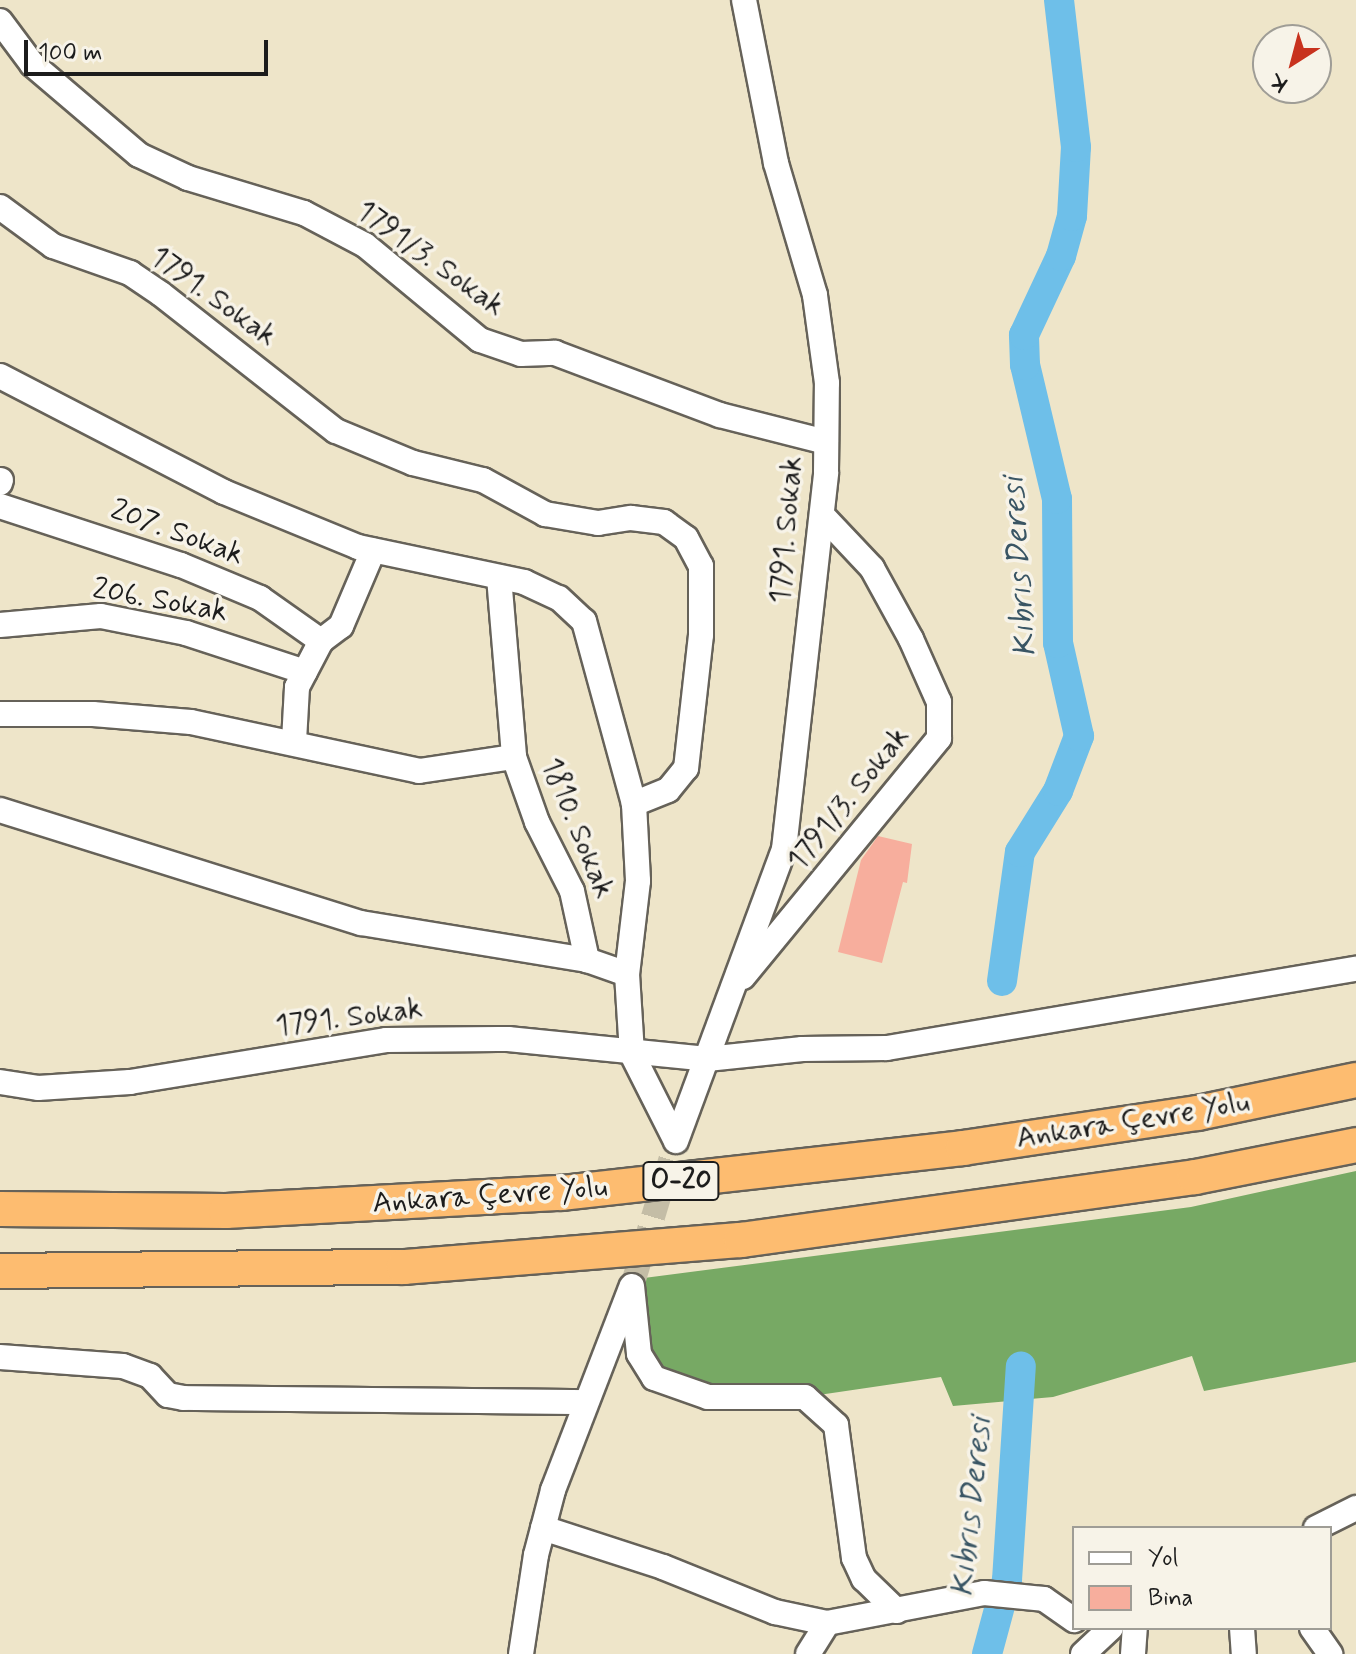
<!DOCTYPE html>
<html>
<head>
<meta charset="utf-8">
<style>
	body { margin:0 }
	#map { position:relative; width:1356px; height:1654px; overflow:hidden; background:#eee5c9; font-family:Mynerve,sans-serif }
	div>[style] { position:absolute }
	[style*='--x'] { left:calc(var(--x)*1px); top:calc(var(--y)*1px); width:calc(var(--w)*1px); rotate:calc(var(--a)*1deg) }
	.forest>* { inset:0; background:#77a964 }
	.river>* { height:30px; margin:-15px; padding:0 15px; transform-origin:15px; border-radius:15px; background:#6ebfe9 }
	.building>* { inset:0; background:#f7ae9d }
	.minor-tunnel>* { height:24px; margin-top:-12px; transform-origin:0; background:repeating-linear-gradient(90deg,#c4bda6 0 24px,transparent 0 36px) }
	.roads { filter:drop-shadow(2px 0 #666259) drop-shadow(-2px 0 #666259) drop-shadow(0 2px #666259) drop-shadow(0 -2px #666259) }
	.minor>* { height:24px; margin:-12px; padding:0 12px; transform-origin:12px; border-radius:12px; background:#fff }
	.highway>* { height:34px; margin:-17px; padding:0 17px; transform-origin:17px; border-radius:17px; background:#fdbc70 }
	span { translate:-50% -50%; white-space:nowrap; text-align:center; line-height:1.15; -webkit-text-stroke:7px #f7f3e8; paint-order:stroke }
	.shield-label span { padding:2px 6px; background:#f7f3e8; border:2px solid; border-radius:6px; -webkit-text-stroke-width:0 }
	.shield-label { font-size:28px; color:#1c1c1c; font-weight:700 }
	.street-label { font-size:30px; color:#1c1c1c }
	.water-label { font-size:32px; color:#395564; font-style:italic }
	.legend { position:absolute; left:1072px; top:1526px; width:260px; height:104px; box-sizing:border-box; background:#f7f3e8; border:2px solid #9f9d96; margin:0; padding:10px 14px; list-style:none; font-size:24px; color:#1c1c1c }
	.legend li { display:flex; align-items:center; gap:16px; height:40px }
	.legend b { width:40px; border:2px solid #9f9d96 }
	.north { position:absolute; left:1252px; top:24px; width:80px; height:80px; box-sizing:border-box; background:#f7f3e8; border:2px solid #9f9d96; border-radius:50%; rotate:216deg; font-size:22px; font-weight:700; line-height:32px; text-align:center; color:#1c1c1c }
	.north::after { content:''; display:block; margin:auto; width:28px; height:36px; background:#c8321e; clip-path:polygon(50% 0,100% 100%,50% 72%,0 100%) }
	.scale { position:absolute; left:24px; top:40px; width:244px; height:36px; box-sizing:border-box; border:4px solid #1c1c1c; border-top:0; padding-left:10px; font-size:24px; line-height:28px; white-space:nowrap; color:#1c1c1c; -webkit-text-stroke:6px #f7f3e8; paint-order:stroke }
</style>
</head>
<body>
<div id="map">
	<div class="forest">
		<div style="clip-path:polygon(1356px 1171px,1356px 1362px,1204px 1391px,1192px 1356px,1053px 1397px,953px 1406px,941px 1377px,805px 1397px,708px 1397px,639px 1354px,644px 1278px,1191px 1207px)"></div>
	</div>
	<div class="river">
		<div style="--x:1002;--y:981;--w:130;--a:-82.1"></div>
		<div style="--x:1020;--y:852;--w:72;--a:-58.1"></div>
		<div style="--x:1058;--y:791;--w:59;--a:-69.1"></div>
		<div style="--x:1079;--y:736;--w:95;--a:-102.7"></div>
		<div style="--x:1058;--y:643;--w:144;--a:-90.4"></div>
		<div style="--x:1057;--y:499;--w:138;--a:-103.4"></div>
		<div style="--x:1025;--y:365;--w:30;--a:-92"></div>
		<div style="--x:1024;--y:335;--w:87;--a:-64.9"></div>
		<div style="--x:1061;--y:256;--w:41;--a:-74.6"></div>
		<div style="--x:1072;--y:216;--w:69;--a:-86.7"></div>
		<div style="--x:1076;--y:147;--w:148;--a:-96.6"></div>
		<div style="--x:987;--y:1654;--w:77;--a:-74.9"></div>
		<div style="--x:1007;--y:1580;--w:214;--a:-86.3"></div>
	</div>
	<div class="building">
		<div style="clip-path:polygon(878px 836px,912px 844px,907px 883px,903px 882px,882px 963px,838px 952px,861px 860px)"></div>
	</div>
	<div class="minor-tunnel">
		<div style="--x:632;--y:1286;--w:152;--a:-73.1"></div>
	</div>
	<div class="roads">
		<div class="minor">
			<div style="--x:0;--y:21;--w:54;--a:53.3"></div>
			<div style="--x:32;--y:64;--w:140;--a:40.4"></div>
			<div style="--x:139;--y:155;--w:54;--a:25.1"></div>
			<div style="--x:188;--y:178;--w:121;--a:16.8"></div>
			<div style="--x:304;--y:213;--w:69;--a:27.7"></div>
			<div style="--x:365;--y:245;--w:149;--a:39.6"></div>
			<div style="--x:480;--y:340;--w:43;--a:18.9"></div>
			<div style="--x:521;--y:354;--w:34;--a:-2"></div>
			<div style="--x:555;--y:353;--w:176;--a:20.6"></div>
			<div style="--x:720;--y:415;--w:109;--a:14.3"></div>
			<div style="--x:0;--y:207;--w:66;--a:36.3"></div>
			<div style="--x:53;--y:246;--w:82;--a:19.3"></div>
			<div style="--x:130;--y:273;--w:37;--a:34"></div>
			<div style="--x:161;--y:294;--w:222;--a:38.1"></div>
			<div style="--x:336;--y:431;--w:83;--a:22.6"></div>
			<div style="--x:413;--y:463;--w:72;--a:13.7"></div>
			<div style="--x:483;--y:480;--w:71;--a:28.7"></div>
			<div style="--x:545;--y:514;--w:54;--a:9.6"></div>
			<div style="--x:598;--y:523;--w:33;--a:-9"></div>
			<div style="--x:631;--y:518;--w:33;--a:7"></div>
			<div style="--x:664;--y:522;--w:27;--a:36"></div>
			<div style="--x:686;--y:538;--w:32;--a:62"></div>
			<div style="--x:701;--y:566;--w:69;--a:90"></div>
			<div style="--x:701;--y:635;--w:134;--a:96.4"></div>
			<div style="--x:686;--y:768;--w:28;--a:129"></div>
			<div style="--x:668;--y:790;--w:37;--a:158"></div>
			<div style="--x:0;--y:376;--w:252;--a:27.4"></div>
			<div style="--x:224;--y:492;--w:145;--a:22.3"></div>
			<div style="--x:358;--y:547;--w:170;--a:11.9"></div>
			<div style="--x:524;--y:582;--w:38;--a:25"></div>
			<div style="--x:559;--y:598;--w:34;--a:43"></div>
			<div style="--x:584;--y:621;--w:190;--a:74.7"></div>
			<div style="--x:634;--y:804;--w:77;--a:87"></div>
			<div style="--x:638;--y:881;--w:94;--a:96.7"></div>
			<div style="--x:627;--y:974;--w:80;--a:86.4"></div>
			<div style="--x:632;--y:1054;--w:97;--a:63.2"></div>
			<div style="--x:0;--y:483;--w:3;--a:-72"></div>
			<div style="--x:0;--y:506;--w:190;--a:18.1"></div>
			<div style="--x:181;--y:565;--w:86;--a:22.7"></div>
			<div style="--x:260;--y:598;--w:75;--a:35.2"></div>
			<div style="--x:499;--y:577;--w:181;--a:85.2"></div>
			<div style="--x:514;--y:757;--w:69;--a:70.5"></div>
			<div style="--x:537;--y:822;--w:77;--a:63.1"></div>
			<div style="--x:572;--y:891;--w:71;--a:77.7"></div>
			<div style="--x:0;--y:625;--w:101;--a:-5.1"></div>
			<div style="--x:101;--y:616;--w:87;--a:11.3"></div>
			<div style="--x:186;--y:633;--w:125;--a:18.1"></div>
			<div style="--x:0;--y:714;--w:93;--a:0"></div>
			<div style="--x:93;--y:714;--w:98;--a:4.7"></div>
			<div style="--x:191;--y:722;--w:233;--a:12.1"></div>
			<div style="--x:419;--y:771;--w:96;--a:-8.4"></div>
			<div style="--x:294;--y:741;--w:54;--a:-86.8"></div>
			<div style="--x:297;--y:687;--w:52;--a:-62.4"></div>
			<div style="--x:321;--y:641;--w:25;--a:-37"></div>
			<div style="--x:341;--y:626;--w:82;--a:-66.9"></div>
			<div style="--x:0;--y:810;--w:378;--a:17.4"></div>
			<div style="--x:361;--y:923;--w:229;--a:9.3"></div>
			<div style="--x:587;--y:960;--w:42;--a:19.3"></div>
			<div style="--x:743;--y:977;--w:309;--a:-50.6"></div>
			<div style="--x:939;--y:738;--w:36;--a:-90"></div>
			<div style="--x:939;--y:702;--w:69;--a:-114"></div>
			<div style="--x:911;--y:639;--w:81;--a:-118.8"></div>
			<div style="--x:872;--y:568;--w:73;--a:-133.3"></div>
			<div style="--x:0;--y:1082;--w:38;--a:9"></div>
			<div style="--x:38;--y:1088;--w:92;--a:-3.7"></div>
			<div style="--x:130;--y:1082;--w:259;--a:-9.3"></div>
			<div style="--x:386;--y:1040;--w:122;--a:-0.5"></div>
			<div style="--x:508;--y:1039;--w:200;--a:5.7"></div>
			<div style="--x:707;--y:1059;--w:96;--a:-6"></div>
			<div style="--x:802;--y:1049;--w:85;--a:-0.7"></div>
			<div style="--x:887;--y:1048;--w:476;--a:-9.6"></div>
			<div style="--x:676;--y:1141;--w:311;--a:-69.7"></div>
			<div style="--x:784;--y:849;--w:379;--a:-83.6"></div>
			<div style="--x:826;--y:472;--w:89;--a:-89.4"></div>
			<div style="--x:827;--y:383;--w:89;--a:-97.8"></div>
			<div style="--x:815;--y:295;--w:138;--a:-106.5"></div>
			<div style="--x:776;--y:163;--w:166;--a:-101.1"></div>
			<div style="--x:632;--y:1286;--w:68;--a:84.1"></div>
			<div style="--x:639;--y:1354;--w:28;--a:58"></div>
			<div style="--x:654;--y:1378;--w:57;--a:19.4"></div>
			<div style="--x:708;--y:1397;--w:97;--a:0"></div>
			<div style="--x:805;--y:1397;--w:42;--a:42.1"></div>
			<div style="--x:836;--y:1425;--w:134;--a:82.3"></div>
			<div style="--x:854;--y:1558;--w:23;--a:65"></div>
			<div style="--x:864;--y:1579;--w:46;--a:44.1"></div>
			<div style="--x:0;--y:1357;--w:123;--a:4.2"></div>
			<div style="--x:123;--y:1366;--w:29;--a:20"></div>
			<div style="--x:150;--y:1376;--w:26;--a:47"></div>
			<div style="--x:168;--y:1395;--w:16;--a:11"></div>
			<div style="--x:184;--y:1398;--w:401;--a:0.6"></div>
			<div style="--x:543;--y:1528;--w:126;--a:18"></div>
			<div style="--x:663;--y:1567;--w:121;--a:21.9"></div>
			<div style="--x:775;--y:1612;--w:53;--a:11.9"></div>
			<div style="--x:827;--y:1623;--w:160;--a:-10.8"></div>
			<div style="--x:984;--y:1593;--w:60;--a:5.7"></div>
			<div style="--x:1044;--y:1599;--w:37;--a:35"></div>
			<div style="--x:1316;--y:1528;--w:45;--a:-26.6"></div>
			<div style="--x:1242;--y:1628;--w:26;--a:86"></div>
			<div style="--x:1312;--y:1628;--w:32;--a:55"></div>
			<div style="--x:521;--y:1654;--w:100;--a:-81.4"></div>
			<div style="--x:536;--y:1555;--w:67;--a:-75.3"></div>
			<div style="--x:553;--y:1490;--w:217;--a:-68.9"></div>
			<div style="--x:808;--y:1654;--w:36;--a:-58"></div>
			<div style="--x:1083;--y:1654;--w:38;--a:-43"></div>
			<div style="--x:1133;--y:1654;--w:26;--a:-86"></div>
		</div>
		<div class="highway">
			<div style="--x:0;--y:1209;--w:226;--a:0.5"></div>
			<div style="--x:226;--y:1211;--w:336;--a:-3.1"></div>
			<div style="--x:562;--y:1193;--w:404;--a:-6.4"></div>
			<div style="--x:963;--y:1148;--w:238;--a:-8.5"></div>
			<div style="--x:1198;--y:1113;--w:161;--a:-11.8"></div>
			<div style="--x:0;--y:1271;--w:404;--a:-0.6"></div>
			<div style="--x:404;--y:1267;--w:338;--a:-4.6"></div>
			<div style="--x:741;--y:1240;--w:458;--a:-7.9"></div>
			<div style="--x:1195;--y:1177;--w:164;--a:-11.2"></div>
		</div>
	</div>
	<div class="shield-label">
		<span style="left:681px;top:1181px">O-20</span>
	</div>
	<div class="street-label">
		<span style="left:430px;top:259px;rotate:36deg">1791/3. Sokak</span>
		<span style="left:213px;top:297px;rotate:36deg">1791. Sokak</span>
		<span style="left:787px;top:530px;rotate:-85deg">1791. Sokak</span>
		<span style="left:177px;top:533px;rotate:20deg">207. Sokak</span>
		<span style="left:160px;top:601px;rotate:10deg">206. Sokak</span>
		<span style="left:849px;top:799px;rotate:-51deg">1791/3. Sokak</span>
		<span style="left:577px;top:828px;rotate:68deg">1810. Sokak</span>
		<span style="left:349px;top:1018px;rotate:-7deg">1791. Sokak</span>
		<span style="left:1133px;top:1121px;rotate:-9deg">Ankara Çevre Yolu</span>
		<span style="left:490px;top:1196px;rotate:-4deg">Ankara Çevre Yolu</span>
	</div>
	<div class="water-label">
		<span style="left:1020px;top:567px;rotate:-94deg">Kıbrıs Deresi</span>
		<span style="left:972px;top:1507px;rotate:-84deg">Kıbrıs Deresi</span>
	</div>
	<ul class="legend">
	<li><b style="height:10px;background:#fff"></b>Yol</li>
	<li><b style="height:22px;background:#f7ae9d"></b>Bina</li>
	</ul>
	<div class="north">K</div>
	<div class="scale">100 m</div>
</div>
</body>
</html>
